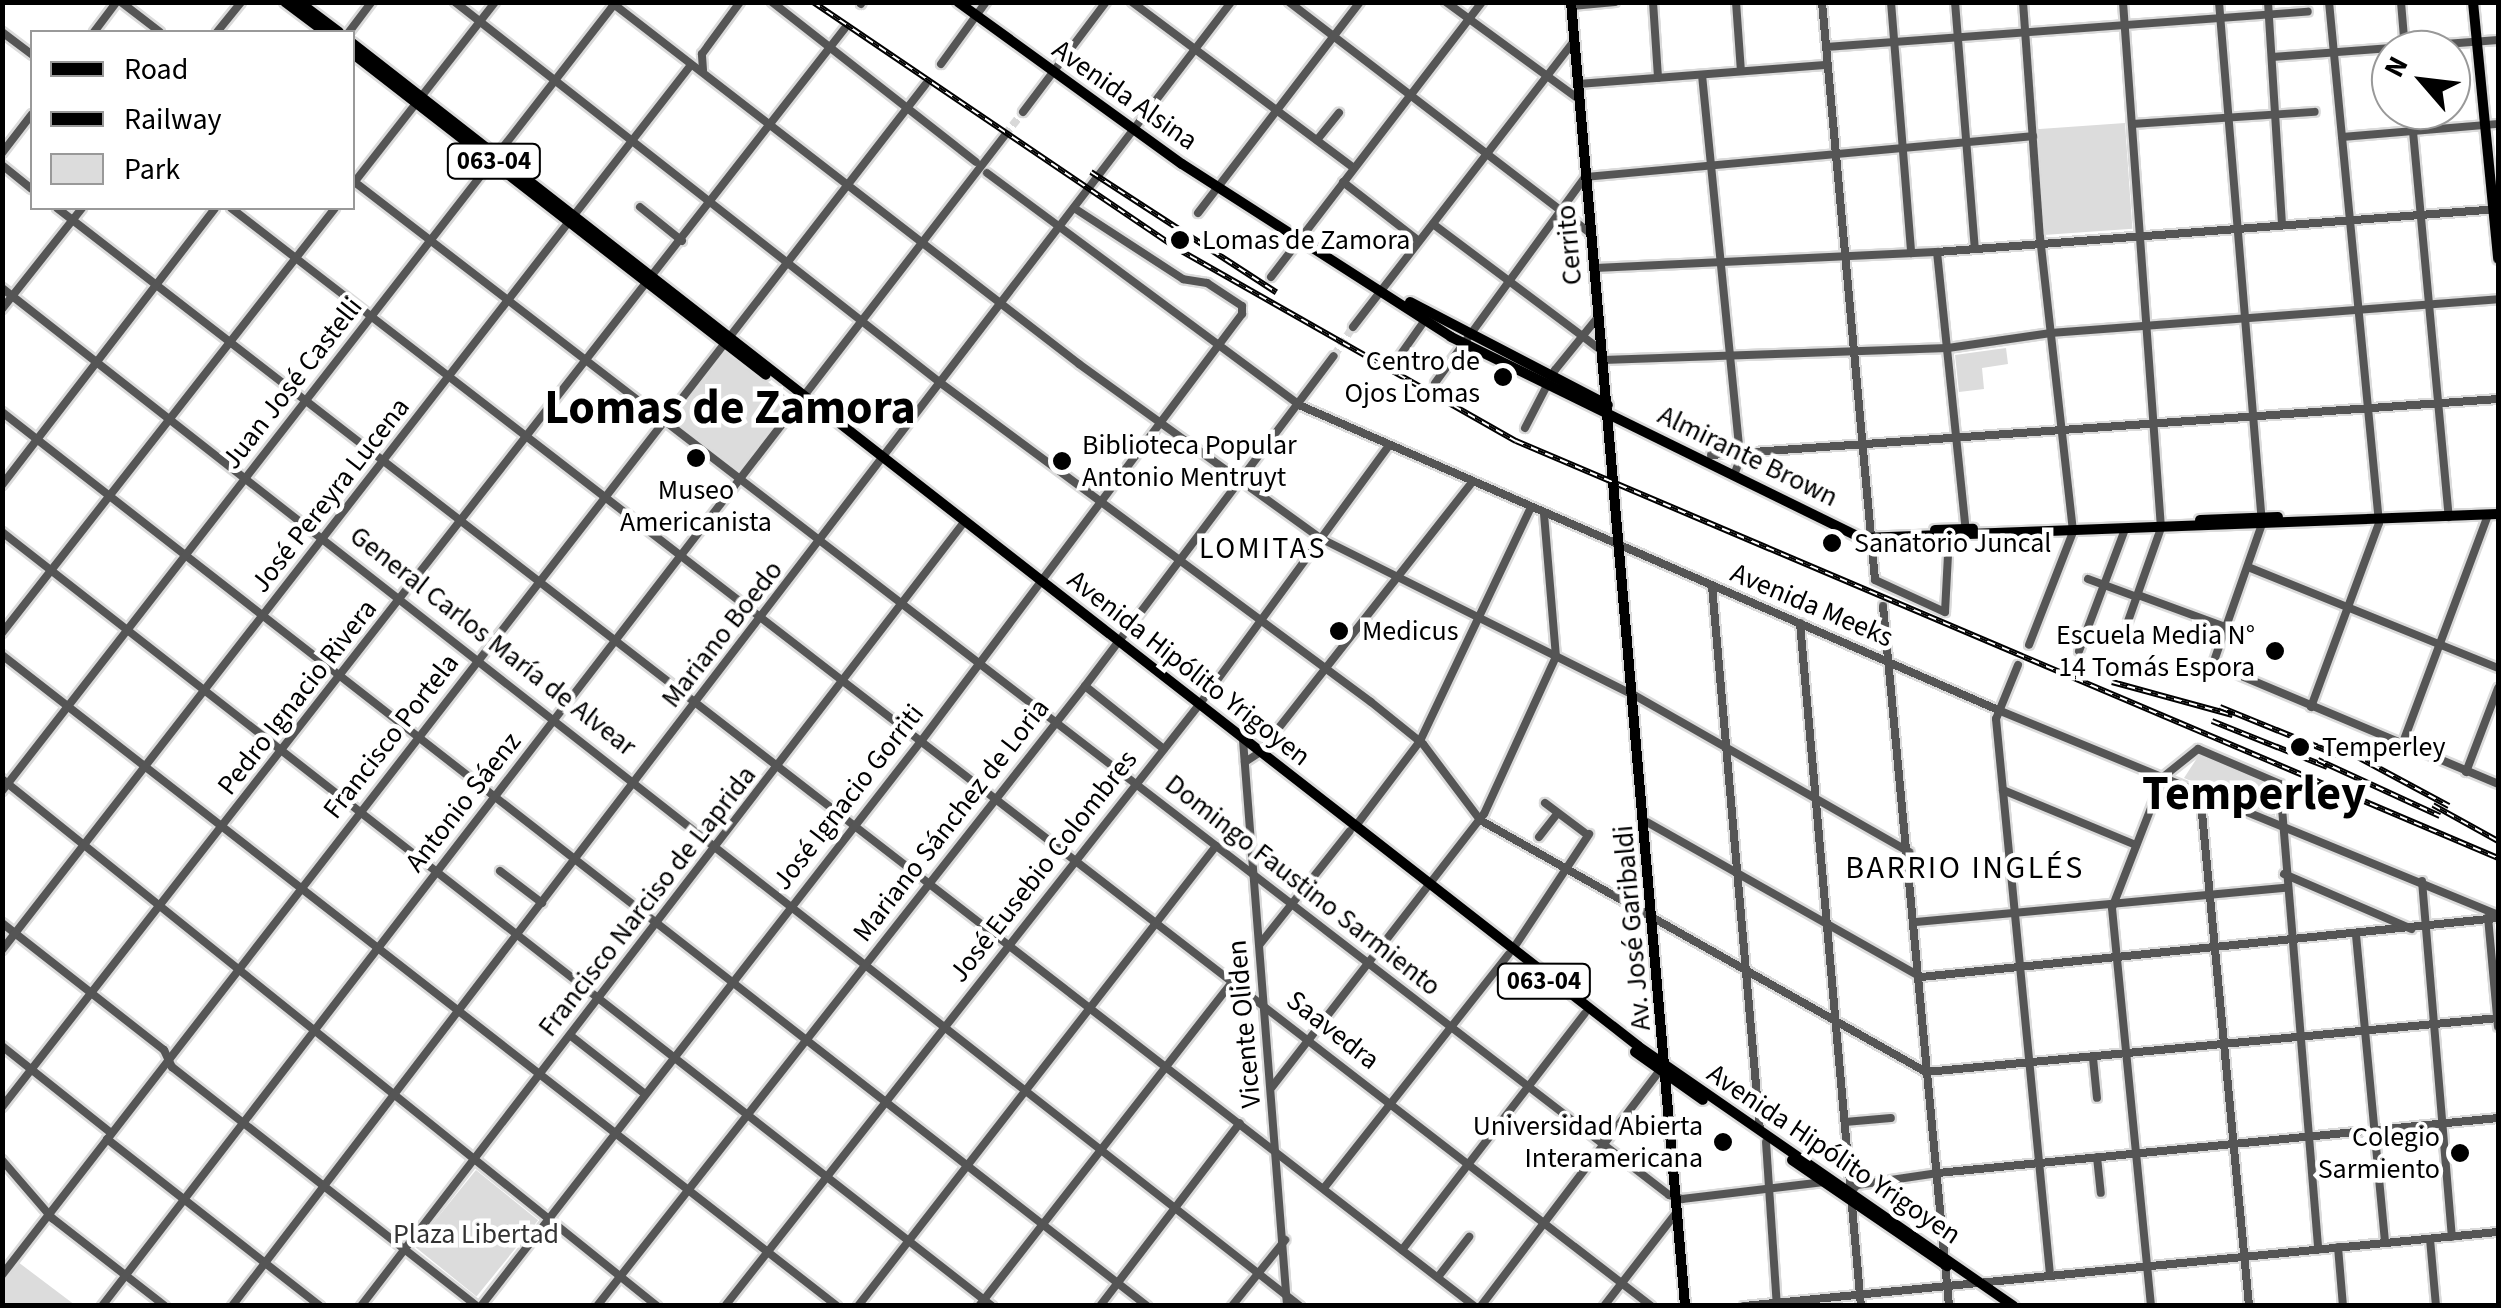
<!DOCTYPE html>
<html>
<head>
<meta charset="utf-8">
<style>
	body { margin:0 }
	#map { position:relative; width:2501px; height:1308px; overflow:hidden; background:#fff; font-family:"Source Sans 3",sans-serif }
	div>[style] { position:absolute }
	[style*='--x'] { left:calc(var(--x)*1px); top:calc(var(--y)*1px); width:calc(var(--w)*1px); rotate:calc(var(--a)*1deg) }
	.green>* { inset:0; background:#dcdcdc; transform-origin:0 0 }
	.minor-tunnel>* { height:8px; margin-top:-4px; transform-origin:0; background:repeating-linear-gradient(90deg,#d9d9d9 0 8px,transparent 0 12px) }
	.roads { filter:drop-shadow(2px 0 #dbdbdb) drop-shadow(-2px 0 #dbdbdb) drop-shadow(0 2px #dbdbdb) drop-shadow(0 -2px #dbdbdb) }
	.minor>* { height:8px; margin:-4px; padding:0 4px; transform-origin:4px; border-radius:4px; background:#555 }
	.major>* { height:10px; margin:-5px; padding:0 5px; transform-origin:5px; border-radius:5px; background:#000 }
	.rail>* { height:6px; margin-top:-3px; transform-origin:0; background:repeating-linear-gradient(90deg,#fff 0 8px,#000 0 16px); box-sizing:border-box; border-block:2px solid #000 }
	.dots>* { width:28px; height:28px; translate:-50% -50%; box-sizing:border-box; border:5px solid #fff; border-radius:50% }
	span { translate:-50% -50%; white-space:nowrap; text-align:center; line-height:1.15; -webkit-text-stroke:9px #fff; paint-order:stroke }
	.shield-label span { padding:2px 8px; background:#fff; border:2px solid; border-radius:8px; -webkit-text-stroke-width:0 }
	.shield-label { font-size:25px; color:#000; font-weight:700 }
	.street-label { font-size:28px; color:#000 }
	.poi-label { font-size:28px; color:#000 }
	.left { translate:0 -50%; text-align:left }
	.right { translate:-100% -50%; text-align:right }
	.park-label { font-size:28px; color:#333 }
	.neighbourhood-label { font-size:30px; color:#000; letter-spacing:2.5px }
	.quarter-label { font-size:32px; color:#000; letter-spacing:2.5px }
	.town-label { font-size:48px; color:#000; font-weight:700 }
	.frame { position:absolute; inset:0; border:5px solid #000; pointer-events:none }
	.legend { position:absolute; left:30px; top:30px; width:325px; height:180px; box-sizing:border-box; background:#fff; border:2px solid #999; margin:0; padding:12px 18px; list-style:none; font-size:30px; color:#000 }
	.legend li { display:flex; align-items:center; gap:20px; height:50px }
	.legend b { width:50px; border:2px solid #999 }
	.north { position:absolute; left:2371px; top:30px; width:100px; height:100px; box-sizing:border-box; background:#fff; border:2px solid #999; border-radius:50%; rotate:298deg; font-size:28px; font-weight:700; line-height:40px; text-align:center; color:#000 }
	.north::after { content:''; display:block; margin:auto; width:35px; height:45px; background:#000; clip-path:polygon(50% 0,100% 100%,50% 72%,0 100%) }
</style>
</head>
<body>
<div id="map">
	<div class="green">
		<div style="left:2125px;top:123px;width:106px;height:89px;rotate:86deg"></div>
		<div style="clip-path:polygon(2006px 348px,2008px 364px,1982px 368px,1984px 389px,1959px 392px,1955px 355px)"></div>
		<div style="left:726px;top:349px;width:88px;height:90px;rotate:38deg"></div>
		<div style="clip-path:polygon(2199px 755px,2278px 789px,2275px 816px,2184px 778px)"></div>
		<div style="left:476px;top:1170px;width:80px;height:98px;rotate:39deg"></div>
		<div style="clip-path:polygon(18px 1262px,75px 1305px,3px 1305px,3px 1282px)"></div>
	</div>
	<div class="minor-tunnel">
		<div style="--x:1005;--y:135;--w:29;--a:-52"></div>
		<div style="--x:1334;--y:356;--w:35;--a:-57"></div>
	</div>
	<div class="roads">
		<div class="minor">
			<div style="--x:121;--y:2;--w:49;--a:37.6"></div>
			<div style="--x:455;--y:2;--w:619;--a:38.11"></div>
			<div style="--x:942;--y:384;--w:534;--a:36.55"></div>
			<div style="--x:1371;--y:702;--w:67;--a:38.9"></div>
			<div style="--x:1423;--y:744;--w:95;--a:53.1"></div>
			<div style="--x:1480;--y:820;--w:512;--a:29.47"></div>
			<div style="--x:1926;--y:1072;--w:575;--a:-5.39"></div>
			<div style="--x:611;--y:2;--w:592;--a:37.72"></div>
			<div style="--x:1079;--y:364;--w:299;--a:35.8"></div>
			<div style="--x:1322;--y:539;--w:349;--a:26.6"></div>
			<div style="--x:1634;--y:695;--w:317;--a:29.7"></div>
			<div style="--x:772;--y:2;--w:259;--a:38.1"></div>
			<div style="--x:1132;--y:2;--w:277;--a:36.8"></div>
			<div style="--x:1289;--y:2;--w:379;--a:37.5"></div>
			<div style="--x:1446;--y:2;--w:166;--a:36.2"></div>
			<div style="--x:1653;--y:2;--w:76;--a:86.2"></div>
			<div style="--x:1736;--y:2;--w:69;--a:85.9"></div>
			<div style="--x:1822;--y:2;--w:580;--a:84.76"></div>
			<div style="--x:1875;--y:580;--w:77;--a:24.6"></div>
			<div style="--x:1945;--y:612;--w:76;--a:-87"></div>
			<div style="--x:1891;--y:2;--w:252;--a:85.4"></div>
			<div style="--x:1955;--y:2;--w:247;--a:85.4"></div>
			<div style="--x:2023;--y:2;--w:236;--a:85.9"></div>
			<div style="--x:2040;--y:237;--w:297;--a:83.6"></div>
			<div style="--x:2073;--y:532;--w:121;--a:111.3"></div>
			<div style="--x:2123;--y:2;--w:527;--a:85.87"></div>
			<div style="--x:2161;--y:528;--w:99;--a:109.5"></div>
			<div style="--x:2219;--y:2;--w:524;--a:85.29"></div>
			<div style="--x:2262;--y:524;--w:148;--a:109.3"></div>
			<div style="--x:2213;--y:664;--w:309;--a:22.8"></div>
			<div style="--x:2268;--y:2;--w:222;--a:86.4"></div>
			<div style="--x:2401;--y:2;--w:48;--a:85.2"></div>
			<div style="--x:861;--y:4;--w:2;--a:-63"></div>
			<div style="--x:1572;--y:6;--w:43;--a:-5.3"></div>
			<div style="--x:2;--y:32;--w:38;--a:37"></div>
			<div style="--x:94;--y:32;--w:38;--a:-53"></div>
			<div style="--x:217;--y:32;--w:38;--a:-51"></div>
			<div style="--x:349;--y:32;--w:38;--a:-53"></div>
			<div style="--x:1826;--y:47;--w:483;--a:-4.2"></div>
			<div style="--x:2272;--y:57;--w:227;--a:-4.3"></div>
			<div style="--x:941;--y:64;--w:77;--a:-54"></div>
			<div style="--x:703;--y:70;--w:16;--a:-94"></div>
			<div style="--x:702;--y:54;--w:64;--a:-53.8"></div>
			<div style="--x:1702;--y:75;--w:386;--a:84.3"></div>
			<div style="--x:1740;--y:459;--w:15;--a:110"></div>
			<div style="--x:1579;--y:84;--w:249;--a:-4.4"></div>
			<div style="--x:2411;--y:110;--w:409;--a:84.7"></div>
			<div style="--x:1023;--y:112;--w:138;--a:-53"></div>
			<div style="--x:2132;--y:124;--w:183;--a:-3.8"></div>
			<div style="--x:2342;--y:137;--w:157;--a:-4.8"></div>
			<div style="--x:1317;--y:140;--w:35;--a:-51"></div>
			<div style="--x:2;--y:153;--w:49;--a:-52.4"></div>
			<div style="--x:2;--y:165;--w:38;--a:39"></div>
			<div style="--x:987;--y:173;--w:389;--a:36.6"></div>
			<div style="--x:1299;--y:405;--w:763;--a:23.57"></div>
			<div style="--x:1998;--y:710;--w:540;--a:22.29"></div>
			<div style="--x:352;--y:180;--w:1663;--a:37.62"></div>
			<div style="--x:1669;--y:1195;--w:14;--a:17"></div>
			<div style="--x:1682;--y:1199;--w:143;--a:-6.8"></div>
			<div style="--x:1343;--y:182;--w:96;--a:37.8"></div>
			<div style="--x:353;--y:184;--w:231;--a:-52"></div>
			<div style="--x:640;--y:207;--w:54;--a:39"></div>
			<div style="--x:57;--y:208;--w:1793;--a:37.77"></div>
			<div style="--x:231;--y:208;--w:1795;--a:37.71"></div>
			<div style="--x:1198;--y:213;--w:266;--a:-52.5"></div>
			<div style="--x:1433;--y:224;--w:211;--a:36.9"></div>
			<div style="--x:1937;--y:252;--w:281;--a:84.1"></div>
			<div style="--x:1594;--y:268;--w:343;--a:-2.7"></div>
			<div style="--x:1937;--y:252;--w:563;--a:-4.38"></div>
			<div style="--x:1271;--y:277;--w:347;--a:-52.5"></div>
			<div style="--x:2;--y:288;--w:1650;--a:38.11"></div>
			<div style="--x:2;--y:309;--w:129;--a:-51.6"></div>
			<div style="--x:1353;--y:327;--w:361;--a:-52.3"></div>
			<div style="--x:1603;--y:360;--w:345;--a:-2"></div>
			<div style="--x:1948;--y:348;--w:104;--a:-8.3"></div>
			<div style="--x:2051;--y:333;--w:448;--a:-4.3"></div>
			<div style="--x:1396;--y:361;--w:50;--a:-54.7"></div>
			<div style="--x:1435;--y:383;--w:255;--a:-53.9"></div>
			<div style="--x:1585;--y:177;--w:450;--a:-5.2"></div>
			<div style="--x:2;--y:412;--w:1453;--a:37.98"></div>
			<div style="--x:1525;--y:428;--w:65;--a:-62.7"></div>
			<div style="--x:1555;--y:370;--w:68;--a:-50.9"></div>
			<div style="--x:1711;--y:455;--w:789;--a:-4.07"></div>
			<div style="--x:2;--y:485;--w:349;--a:-52.4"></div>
			<div style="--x:2;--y:532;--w:1257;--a:38.02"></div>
			<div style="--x:2248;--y:567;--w:270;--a:22"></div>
			<div style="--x:2088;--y:579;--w:52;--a:20.2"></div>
			<div style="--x:1712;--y:586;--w:546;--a:84.96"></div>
			<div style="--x:2138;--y:595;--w:93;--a:20.2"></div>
			<div style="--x:1883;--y:606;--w:703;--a:84.61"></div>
			<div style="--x:1800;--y:623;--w:686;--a:84.9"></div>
			<div style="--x:2;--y:633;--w:540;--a:-51.92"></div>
			<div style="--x:2079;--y:651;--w:130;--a:-69.3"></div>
			<div style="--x:2;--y:655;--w:1059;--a:37.94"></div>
			<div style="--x:2018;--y:665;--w:58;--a:112.2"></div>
			<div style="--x:1996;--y:719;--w:559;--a:84.45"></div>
			<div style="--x:1085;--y:686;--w:101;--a:38.6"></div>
			<div style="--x:2311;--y:707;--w:196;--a:-69.7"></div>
			<div style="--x:2379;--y:523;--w:523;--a:-95.48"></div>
			<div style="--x:1243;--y:740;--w:568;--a:85.55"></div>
			<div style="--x:2402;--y:745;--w:246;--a:-69.5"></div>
			<div style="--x:1245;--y:762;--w:17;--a:-33"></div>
			<div style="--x:1259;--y:753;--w:342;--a:-51.8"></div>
			<div style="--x:2466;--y:772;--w:90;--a:-69.1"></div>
			<div style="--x:2163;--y:777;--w:45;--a:-38.7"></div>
			<div style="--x:2198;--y:749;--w:89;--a:23.1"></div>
			<div style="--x:2280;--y:784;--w:467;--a:85.3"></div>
			<div style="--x:2;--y:779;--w:841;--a:38.82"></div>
			<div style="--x:2003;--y:790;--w:144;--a:22.5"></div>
			<div style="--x:2;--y:791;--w:1000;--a:-52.11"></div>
			<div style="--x:2200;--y:792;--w:516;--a:84.55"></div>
			<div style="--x:1545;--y:803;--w:50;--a:36.9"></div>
			<div style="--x:1645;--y:821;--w:317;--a:29.5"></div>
			<div style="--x:1921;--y:977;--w:580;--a:-5.84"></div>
			<div style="--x:1355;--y:827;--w:108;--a:-52.9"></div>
			<div style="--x:1420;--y:741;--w:259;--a:-64.6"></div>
			<div style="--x:1539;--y:837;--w:29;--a:-52"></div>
			<div style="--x:500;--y:871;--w:53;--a:37.3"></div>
			<div style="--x:2284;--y:874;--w:139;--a:23.3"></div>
			<div style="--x:2422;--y:881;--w:357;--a:85.2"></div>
			<div style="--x:2488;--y:917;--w:110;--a:84.8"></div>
			<div style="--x:1916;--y:922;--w:371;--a:-5.3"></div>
			<div style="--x:2;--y:923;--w:206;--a:38.1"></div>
			<div style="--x:164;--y:1050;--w:19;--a:65"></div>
			<div style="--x:172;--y:1067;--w:387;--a:38.1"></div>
			<div style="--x:2356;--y:935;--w:309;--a:84.6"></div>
			<div style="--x:1260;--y:944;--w:144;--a:-51.5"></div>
			<div style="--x:1513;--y:949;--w:138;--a:-56.5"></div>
			<div style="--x:2;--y:950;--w:1122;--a:-52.1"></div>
			<div style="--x:571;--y:1036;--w:94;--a:38.1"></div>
			<div style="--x:2;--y:1046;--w:139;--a:38.6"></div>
			<div style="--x:2093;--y:1058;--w:40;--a:84.3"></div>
			<div style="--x:1272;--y:1087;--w:346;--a:-52.2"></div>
			<div style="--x:1484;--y:814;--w:173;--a:-65.4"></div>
			<div style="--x:1556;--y:657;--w:144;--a:-94.8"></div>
			<div style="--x:2;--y:1107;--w:1369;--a:-52"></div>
			<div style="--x:1845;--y:1122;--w:46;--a:-5"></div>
			<div style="--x:107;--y:1139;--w:271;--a:38.1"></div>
			<div style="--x:1766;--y:1142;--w:164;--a:86.2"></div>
			<div style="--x:2097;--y:1157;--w:36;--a:84"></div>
			<div style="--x:2;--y:1160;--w:77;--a:49.2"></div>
			<div style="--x:52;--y:1218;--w:143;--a:37.9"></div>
			<div style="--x:1324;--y:1188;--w:298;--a:-51.7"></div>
			<div style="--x:1851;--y:1192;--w:9;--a:-49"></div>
			<div style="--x:1857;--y:1185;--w:82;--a:-8.4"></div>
			<div style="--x:1938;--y:1173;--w:563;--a:-5.61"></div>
			<div style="--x:2430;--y:1239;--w:67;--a:84.9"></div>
			<div style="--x:2338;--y:1247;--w:59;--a:85.2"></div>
			<div style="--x:1402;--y:1250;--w:299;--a:-52.3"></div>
			<div style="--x:2;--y:1275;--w:1507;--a:-52.2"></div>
			<div style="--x:1438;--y:1277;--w:51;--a:-52.2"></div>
			<div style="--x:102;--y:1306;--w:1479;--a:-52.36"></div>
			<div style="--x:232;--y:1306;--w:1643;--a:-52.54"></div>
			<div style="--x:361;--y:1306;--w:989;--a:-52.43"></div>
			<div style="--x:481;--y:1306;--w:718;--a:-52.08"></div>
			<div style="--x:922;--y:740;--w:533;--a:-53.09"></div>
			<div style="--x:1242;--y:314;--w:8;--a:-90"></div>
			<div style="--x:1242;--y:306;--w:42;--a:-146.7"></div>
			<div style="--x:1207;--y:283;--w:24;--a:-171"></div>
			<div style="--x:1183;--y:279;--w:130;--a:-146.9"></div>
			<div style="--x:597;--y:1306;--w:789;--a:-51.79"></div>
			<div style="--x:1085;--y:686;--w:413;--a:-53"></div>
			<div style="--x:725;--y:1306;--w:765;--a:-51.74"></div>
			<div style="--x:1199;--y:705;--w:320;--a:-53.8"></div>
			<div style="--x:858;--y:1306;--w:583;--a:-52.11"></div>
			<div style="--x:979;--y:1306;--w:412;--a:-52"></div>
			<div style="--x:1100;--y:1306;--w:230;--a:-52.6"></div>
			<div style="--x:1232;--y:1306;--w:85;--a:-51.2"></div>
			<div style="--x:1481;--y:1306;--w:301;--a:-52.8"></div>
			<div style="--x:1604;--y:1306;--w:119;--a:-52.2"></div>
			<div style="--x:1744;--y:1306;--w:758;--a:-5.61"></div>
			<div style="--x:2151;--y:1306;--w:400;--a:-95.6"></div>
			<div style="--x:2112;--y:908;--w:141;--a:-68.7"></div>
		</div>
		<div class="major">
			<div style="--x:285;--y:2;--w:50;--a:36.9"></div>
			<div style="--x:299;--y:2;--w:50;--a:36.9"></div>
			<div style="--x:958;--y:2;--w:276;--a:35.9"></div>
			<div style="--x:1182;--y:164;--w:320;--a:32.7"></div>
			<div style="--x:1451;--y:337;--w:458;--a:26.1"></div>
			<div style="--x:1862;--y:538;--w:636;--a:-2.16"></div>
			<div style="--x:1571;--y:2;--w:1309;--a:85"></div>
			<div style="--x:2473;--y:2;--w:258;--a:84.4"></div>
			<div style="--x:352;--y:43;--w:1631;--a:37.95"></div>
			<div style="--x:1638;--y:1046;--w:457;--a:34.7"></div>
			<div style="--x:352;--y:53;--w:524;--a:37.87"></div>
			<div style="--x:1410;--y:302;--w:223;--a:27.5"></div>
			<div style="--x:2200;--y:520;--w:78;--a:-2.2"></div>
			<div style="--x:1935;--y:530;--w:38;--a:-2"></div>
			<div style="--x:1635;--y:1052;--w:83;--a:35.2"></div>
			<div style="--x:1792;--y:1160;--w:188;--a:34.4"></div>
		</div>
	</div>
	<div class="rail">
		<div style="--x:813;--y:2;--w:439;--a:34.1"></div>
		<div style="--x:1176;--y:248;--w:391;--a:29.6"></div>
		<div style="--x:1516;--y:441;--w:1067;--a:23.01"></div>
		<div style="--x:1091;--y:172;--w:221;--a:33"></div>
		<div style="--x:2112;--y:682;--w:125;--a:15.3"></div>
		<div style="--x:2220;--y:707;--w:130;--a:22.2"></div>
		<div style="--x:2212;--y:721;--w:124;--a:21.8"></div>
		<div style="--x:2330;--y:742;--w:135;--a:28.3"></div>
		<div style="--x:2318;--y:760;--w:134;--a:24.7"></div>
		<div style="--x:2433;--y:805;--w:74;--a:29"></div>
	</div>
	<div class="dots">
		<div style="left:1180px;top:240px;background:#000"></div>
		<div style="left:1503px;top:377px;background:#000"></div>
		<div style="left:696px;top:458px;background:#000"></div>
		<div style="left:1062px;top:461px;background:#000"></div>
		<div style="left:1832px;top:543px;background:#000"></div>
		<div style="left:1339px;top:631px;background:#000"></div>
		<div style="left:2275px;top:651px;background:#000"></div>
		<div style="left:2300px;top:747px;background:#000"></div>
		<div style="left:1723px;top:1142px;background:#000"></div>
		<div style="left:2460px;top:1153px;background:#000"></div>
	</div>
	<div class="shield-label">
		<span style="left:494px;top:161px">063-04</span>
		<span style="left:1544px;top:981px">063-04</span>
	</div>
	<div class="street-label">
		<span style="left:1125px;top:95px;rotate:35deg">Avenida Alsina</span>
		<span style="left:1569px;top:245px;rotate:-95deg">Cerrito</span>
		<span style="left:292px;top:383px;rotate:-52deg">Juan José Castelli</span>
		<span style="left:1748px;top:456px;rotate:26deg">Almirante Brown</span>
		<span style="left:330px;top:495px;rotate:-52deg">José Pereyra Lucena</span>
		<span style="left:1812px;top:605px;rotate:23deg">Avenida Meeks</span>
		<span style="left:722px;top:634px;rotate:-52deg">Mariano Boedo</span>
		<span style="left:493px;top:641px;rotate:38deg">General Carlos María de Alvear</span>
		<span style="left:1189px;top:668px;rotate:38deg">Avenida Hipólito Yrigoyen</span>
		<span style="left:297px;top:697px;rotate:-52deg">Pedro Ignacio Rivera</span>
		<span style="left:391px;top:736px;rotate:-52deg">Francisco Portela</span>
		<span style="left:848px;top:797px;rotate:-52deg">José Ignacio Gorriti</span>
		<span style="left:463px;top:802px;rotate:-52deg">Antonio Sáenz</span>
		<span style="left:951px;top:820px;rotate:-52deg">Mariano Sánchez de Loria</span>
		<span style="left:1043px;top:866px;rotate:-52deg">José Eusebio Colombres</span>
		<span style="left:1303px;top:885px;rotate:38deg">Domingo Faustino Sarmiento</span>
		<span style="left:647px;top:901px;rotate:-52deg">Francisco Narciso de Laprida</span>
		<span style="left:1632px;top:928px;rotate:-95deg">Av. José Garibaldi</span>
		<span style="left:1244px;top:1024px;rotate:-95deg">Vicente Oliden</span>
		<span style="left:1333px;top:1030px;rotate:38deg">Saavedra</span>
		<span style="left:1834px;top:1154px;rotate:34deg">Avenida Hipólito Yrigoyen</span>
	</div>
	<div class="poi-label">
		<span class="left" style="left:1202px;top:240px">Lomas de Zamora</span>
		<span class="right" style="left:1480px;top:377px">Centro de<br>Ojos Lomas</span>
		<span class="left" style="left:1082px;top:461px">Biblioteca Popular<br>Antonio Mentruyt</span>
		<span style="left:696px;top:506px">Museo<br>Americanista</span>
		<span class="left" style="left:1854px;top:543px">Sanatorio Juncal</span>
		<span class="left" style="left:1362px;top:631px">Medicus</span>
		<span class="right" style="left:2255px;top:651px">Escuela Media N°<br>14 Tomás Espora</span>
		<span class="left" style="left:2322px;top:747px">Temperley</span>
		<span class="right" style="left:1703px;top:1142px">Universidad Abierta<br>Interamericana</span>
		<span class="right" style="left:2440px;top:1153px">Colegio<br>Sarmiento</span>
	</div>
	<div class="park-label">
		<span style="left:476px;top:1234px">Plaza Libertad</span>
	</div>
	<div class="neighbourhood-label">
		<span style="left:1263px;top:549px">LOMITAS</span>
	</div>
	<div class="quarter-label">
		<span style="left:1965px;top:868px">BARRIO INGLÉS</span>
	</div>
	<div class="town-label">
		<span style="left:730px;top:409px">Lomas de Zamora</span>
		<span style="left:2254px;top:795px">Temperley</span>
	</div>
	<div class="frame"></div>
	<ul class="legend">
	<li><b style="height:12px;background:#000"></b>Road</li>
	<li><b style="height:12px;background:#000"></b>Railway</li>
	<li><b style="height:28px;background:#dcdcdc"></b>Park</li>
	</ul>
	<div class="north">N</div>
</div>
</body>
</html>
